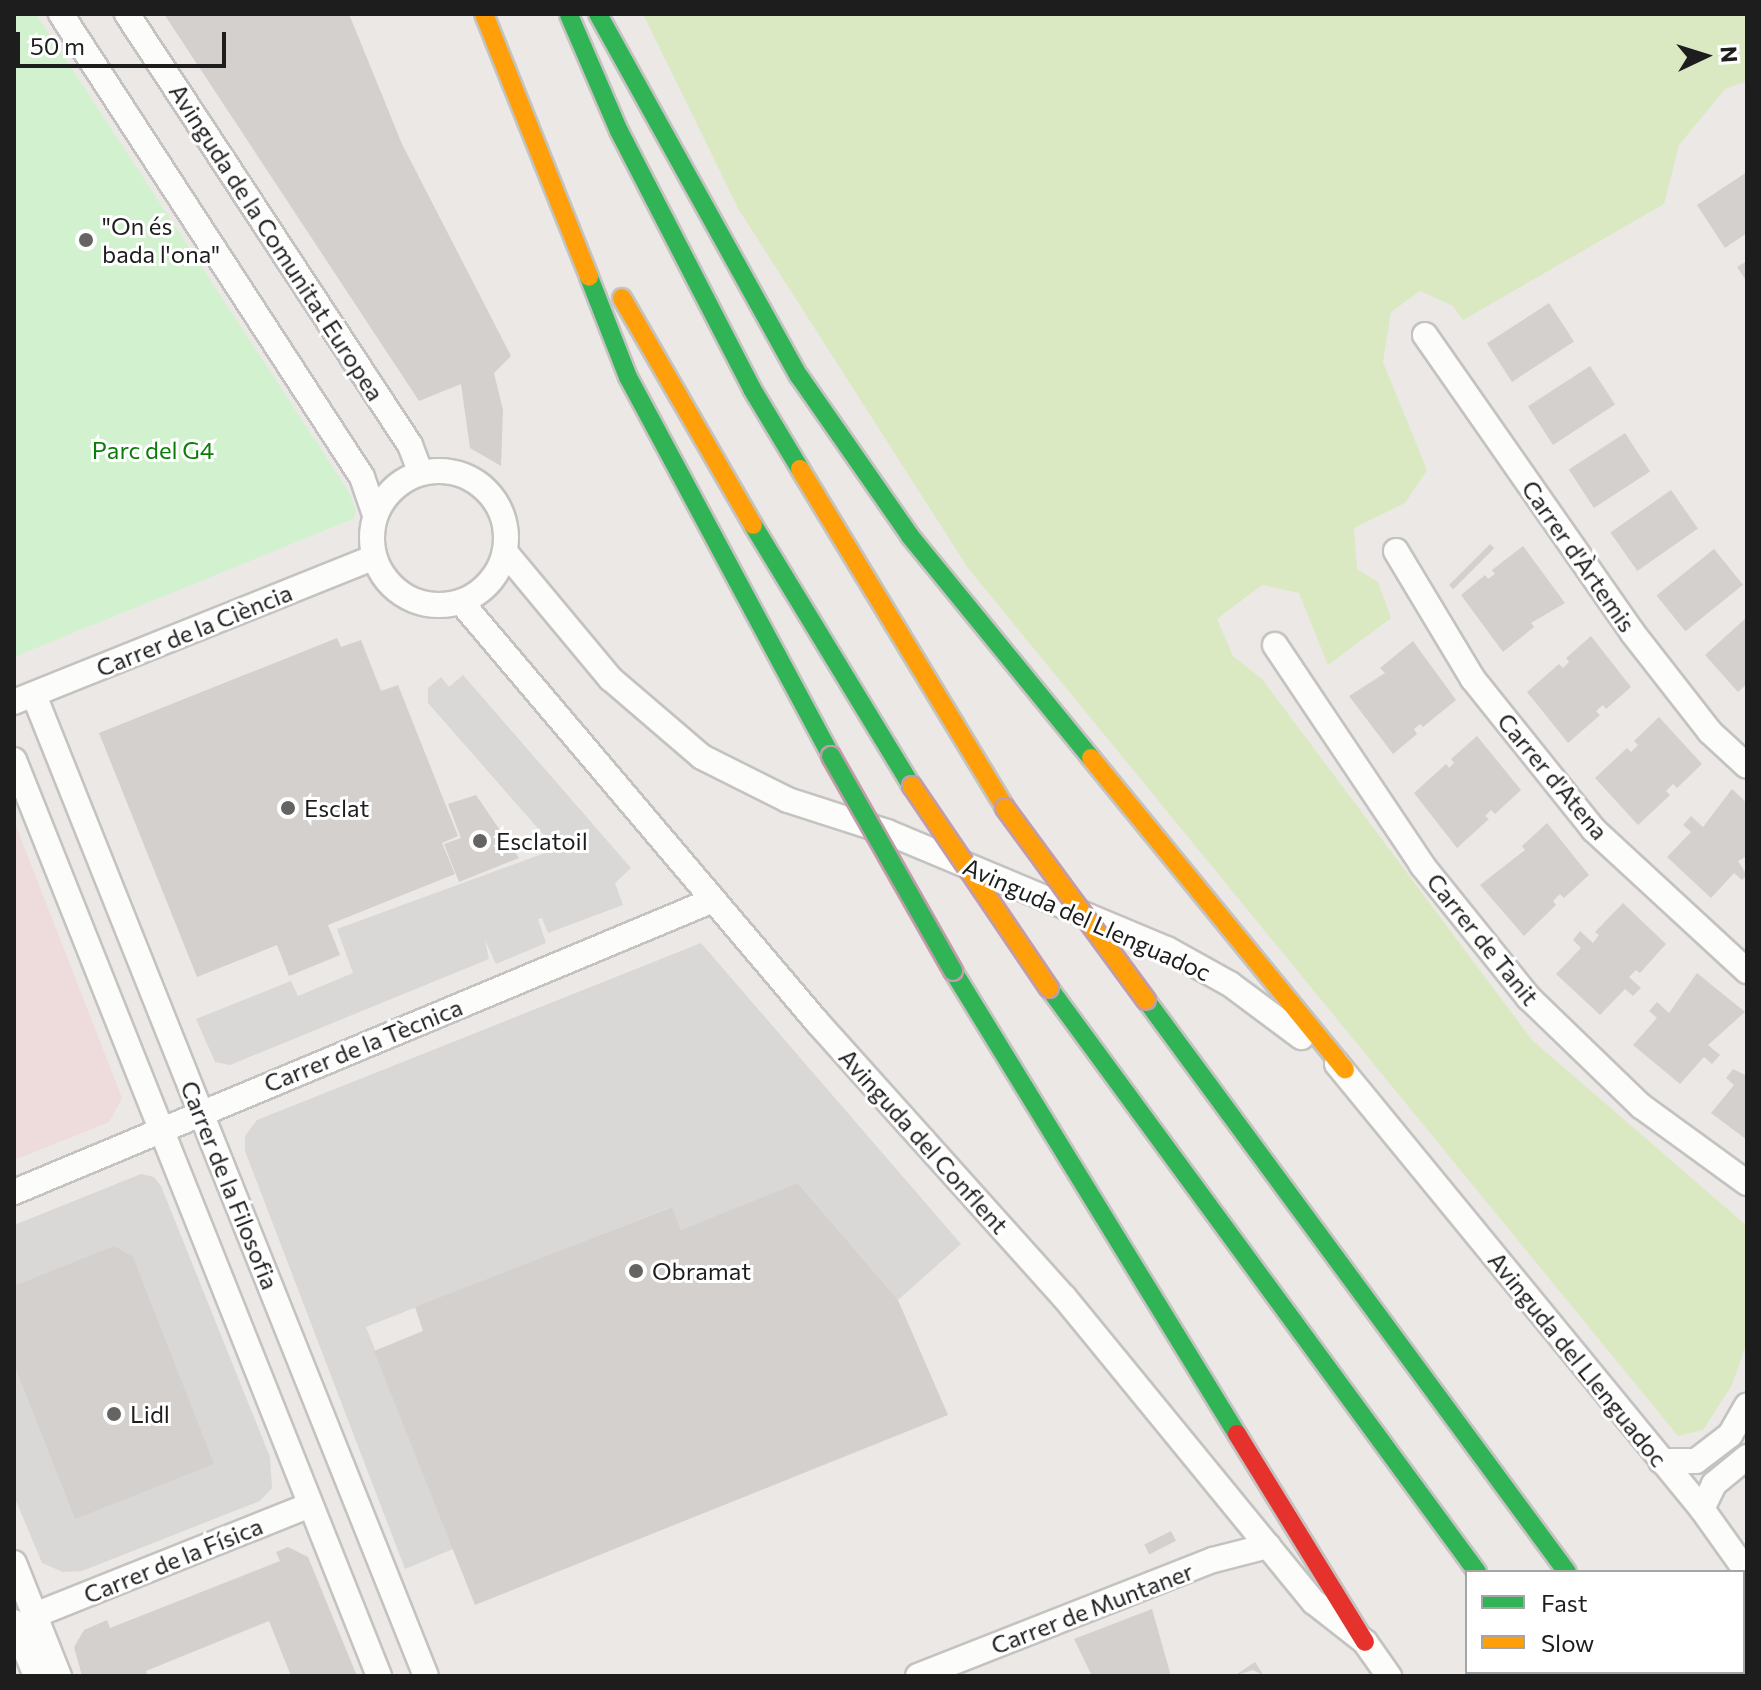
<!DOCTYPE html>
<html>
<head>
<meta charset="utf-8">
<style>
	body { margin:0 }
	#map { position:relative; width:1761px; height:1690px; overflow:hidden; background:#ebe8e5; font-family:Commissioner,sans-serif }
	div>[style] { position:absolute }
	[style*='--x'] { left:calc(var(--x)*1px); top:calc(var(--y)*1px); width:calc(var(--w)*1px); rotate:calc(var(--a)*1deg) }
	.residential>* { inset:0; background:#dad8d7 }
	.commercial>* { inset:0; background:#eedbdb }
	.grass>* { inset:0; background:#dbe9c2 }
	.park>* { inset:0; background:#d2f2cf }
	.building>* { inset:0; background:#d4d0ce; transform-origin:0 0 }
	.roads { filter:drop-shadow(2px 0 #c4c3c1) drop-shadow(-2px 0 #c4c3c1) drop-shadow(0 2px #c4c3c1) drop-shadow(0 -2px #c4c3c1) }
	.street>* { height:24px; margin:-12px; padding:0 12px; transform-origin:12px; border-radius:12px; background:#fcfcfb }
	.street>.ring { margin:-12px; padding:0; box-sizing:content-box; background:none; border:24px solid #fcfcfb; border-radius:50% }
	.fast>* { height:18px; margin:-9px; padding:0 9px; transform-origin:9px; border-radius:9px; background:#30b455 }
	.slow>* { height:18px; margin:-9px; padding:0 9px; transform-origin:9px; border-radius:9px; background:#ff9f0a }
	.jam>* { height:18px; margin:-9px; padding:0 9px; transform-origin:9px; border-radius:9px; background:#e5322d }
	.bridges { filter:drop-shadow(2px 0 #c19caa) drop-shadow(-2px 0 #c19caa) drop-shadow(0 2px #c19caa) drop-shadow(0 -2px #c19caa) }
	.fast-bridge>* { height:18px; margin:-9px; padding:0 9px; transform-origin:9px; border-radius:9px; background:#30b455 }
	.slow-bridge>* { height:18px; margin:-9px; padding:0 9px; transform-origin:9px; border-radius:9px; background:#ff9f0a }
	.dots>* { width:22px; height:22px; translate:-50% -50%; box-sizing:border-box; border:4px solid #fff; border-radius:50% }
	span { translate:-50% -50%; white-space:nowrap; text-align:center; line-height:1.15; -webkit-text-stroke:6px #fff; paint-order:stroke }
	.poi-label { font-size:24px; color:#1d1d1d }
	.left { translate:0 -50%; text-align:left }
	.street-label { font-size:24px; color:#1d1d1d }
	.park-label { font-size:24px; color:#0a7d09 }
	.frame { position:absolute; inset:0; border:16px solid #1d1d1d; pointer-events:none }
	.legend { position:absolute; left:1465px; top:1570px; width:280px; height:104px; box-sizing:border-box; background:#fff; border:2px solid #a5a5a5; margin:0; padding:10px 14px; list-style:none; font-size:24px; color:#1d1d1d }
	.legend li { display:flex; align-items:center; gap:16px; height:40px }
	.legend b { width:40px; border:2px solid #a5a5a5 }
	.north { position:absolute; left:1665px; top:16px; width:80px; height:80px; -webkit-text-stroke:6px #fff; paint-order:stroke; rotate:86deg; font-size:22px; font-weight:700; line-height:32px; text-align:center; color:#1d1d1d }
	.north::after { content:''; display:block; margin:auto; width:28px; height:36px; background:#1d1d1d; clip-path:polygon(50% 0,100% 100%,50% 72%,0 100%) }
	.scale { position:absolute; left:16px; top:32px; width:210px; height:36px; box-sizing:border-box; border:4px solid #1d1d1d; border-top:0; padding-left:10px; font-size:24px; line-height:28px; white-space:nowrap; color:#1d1d1d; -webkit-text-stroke:6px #fff; paint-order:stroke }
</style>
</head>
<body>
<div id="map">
	<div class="residential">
		<div style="clip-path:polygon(463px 675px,631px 868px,615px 883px,623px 905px,548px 933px,542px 918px,538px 919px,546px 943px,496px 964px,485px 940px,489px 959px,230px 1065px,215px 1062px,196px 1019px,291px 981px,298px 996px,353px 973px,337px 929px,556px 849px,428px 703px,428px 688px,441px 677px,449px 687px)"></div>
		<div style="clip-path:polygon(701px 943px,961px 1244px,898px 1300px,800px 1185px,681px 1230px,671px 1207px,366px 1327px,453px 1549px,405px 1569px,245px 1151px,245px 1136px,257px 1120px)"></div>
		<div style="clip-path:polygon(141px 1174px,154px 1177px,161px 1186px,270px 1457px,272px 1488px,260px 1501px,82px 1571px,63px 1572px,42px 1563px,14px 1496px,14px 1225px)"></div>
	</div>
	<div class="commercial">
		<div style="clip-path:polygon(14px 821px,122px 1098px,109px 1122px,14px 1160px)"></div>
	</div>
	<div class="grass">
		<div style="clip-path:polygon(643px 14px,1747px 14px,1747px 81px,1725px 89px,1679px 145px,1664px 204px,1463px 320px,1453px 306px,1420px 291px,1391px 312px,1383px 362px,1427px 470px,1405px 503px,1354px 528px,1357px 569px,1378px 582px,1391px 618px,1328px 665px,1299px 593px,1262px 585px,1217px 619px,1233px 656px,1262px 679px,1532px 1040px,1747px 1226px,1747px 1342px,1732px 1385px,1703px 1430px,1678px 1436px,968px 568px,739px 210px)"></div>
	</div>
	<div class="park">
		<div style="clip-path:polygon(14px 14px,36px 14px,349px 492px,356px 511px,353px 519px,14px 657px)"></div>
	</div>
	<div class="building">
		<div style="clip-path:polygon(164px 14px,349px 14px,402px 144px,511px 356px,494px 373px,503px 410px,501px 466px,470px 448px,461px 384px,419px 401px)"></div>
		<div style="clip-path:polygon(1747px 172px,1747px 233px,1725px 248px,1697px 205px)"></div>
		<div style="clip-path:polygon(1747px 261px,1747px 282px,1737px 267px)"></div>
		<div style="left:1549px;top:303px;width:46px;height:74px;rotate:57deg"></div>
		<div style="left:1590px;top:366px;width:46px;height:74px;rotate:57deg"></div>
		<div style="left:1625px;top:433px;width:46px;height:67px;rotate:57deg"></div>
		<div style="left:1671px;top:490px;width:47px;height:74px;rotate:55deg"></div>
		<div style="left:1490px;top:544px;width:6px;height:58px;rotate:45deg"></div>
		<div style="clip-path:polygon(1523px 546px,1565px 603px,1531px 623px,1534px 627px,1503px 652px,1461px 595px,1485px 575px,1488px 579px,1495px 574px,1492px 570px)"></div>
		<div style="left:1714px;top:549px;width:46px;height:74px;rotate:51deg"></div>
		<div style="clip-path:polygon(1747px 617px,1747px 684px,1738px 692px,1705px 655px)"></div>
		<div style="clip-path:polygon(1591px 636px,1631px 687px,1606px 709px,1603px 705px,1596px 711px,1600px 715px,1568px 743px,1527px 692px,1559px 664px,1563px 668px,1569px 662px,1566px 658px)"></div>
		<div style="clip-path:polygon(337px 638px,341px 647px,361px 640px,381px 691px,398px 685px,458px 836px,442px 843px,455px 874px,328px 925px,340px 955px,289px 976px,277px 945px,197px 977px,99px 733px)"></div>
		<div style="clip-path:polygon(1413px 641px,1456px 700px,1423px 727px,1420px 724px,1414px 729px,1417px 734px,1393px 754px,1349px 696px,1385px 673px,1380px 668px)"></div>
		<div style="clip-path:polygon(1659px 717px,1702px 764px,1677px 788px,1673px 784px,1666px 791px,1670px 795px,1638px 825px,1595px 778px,1627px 748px,1631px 752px,1638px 745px,1634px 741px)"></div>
		<div style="clip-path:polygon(1477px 736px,1521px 790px,1495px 814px,1491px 810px,1485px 816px,1489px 819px,1457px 848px,1414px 793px,1446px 764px,1449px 768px,1454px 763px,1451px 759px)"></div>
		<div style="clip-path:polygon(1732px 789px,1747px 803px,1747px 856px,1738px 861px,1747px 875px,1742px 880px,1734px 873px,1711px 898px,1667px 857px,1691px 832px,1683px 825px,1691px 816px,1703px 827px)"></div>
		<div style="clip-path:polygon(476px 795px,519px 858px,459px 882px,444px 844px,461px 838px,448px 804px)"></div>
		<div style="clip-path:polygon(1547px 823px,1589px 875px,1564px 898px,1560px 894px,1553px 901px,1556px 905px,1524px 936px,1480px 885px,1525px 850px,1522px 846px)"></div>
		<div style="clip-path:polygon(1623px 903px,1666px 944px,1640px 973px,1636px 970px,1629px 977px,1641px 988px,1633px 996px,1625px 989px,1600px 1015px,1556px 974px,1581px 948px,1573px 940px,1580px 931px,1593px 943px,1599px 935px,1595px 932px)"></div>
		<div style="clip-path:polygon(1697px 973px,1745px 1012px,1708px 1045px,1720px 1055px,1712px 1064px,1704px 1057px,1680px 1084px,1633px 1045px,1657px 1018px,1649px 1011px,1657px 1002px,1669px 1013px)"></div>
		<div style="clip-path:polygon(1733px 1069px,1747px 1076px,1747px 1140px,1711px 1113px,1734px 1085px,1726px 1078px)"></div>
		<div style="clip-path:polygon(798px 1183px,898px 1300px,948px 1415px,475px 1605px,374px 1351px,423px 1331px,415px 1307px,672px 1207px,681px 1230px)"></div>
		<div style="clip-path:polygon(114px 1246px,133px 1257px,214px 1464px,75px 1519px,14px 1364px,14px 1286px)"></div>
		<div style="left:1171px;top:1531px;width:11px;height:30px;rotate:63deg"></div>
		<div style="clip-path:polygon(288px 1547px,308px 1557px,357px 1676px,291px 1676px,269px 1621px,146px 1671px,148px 1676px,82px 1676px,74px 1647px,84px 1630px,107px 1620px,110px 1628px,280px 1561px,276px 1552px)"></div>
		<div style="clip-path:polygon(1152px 1609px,1171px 1676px,1092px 1676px,1074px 1639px)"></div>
		<div style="clip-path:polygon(1255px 1662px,1264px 1676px,1253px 1670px,1234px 1676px)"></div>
	</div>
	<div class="roads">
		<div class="street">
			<div style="--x:61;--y:14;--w:552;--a:56.97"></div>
			<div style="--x:362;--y:477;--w:39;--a:71"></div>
			<div style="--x:127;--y:14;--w:516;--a:56.71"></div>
			<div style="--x:410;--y:445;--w:30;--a:69"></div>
			<div style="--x:1425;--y:335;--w:362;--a:55.1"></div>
			<div style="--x:1632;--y:632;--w:127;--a:52"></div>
			<div style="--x:1710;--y:732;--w:50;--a:42.6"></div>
			<div class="ring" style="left:372px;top:471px;width:110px;height:110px"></div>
			<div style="--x:1396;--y:551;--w:149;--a:59"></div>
			<div style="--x:1473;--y:679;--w:193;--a:51.3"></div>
			<div style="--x:1594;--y:830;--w:208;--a:42.7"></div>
			<div style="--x:505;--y:552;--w:165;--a:50.2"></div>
			<div style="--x:611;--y:679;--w:120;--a:40.6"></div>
			<div style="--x:702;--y:757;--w:96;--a:26.6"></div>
			<div style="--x:788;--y:800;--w:104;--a:17.9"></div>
			<div style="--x:887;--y:832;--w:303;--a:22.7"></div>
			<div style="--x:1167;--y:949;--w:72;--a:29.1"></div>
			<div style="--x:1230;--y:984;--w:89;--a:36.7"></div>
			<div style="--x:461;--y:602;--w:551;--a:49.71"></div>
			<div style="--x:817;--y:1022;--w:370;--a:48.1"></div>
			<div style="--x:1064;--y:1297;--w:394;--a:50.7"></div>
			<div style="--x:1314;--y:1602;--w:65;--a:38.1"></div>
			<div style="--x:1365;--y:1642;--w:42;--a:54.8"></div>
			<div style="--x:1275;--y:645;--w:265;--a:56.2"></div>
			<div style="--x:1422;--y:865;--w:171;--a:51.2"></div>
			<div style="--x:1529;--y:998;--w:156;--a:44"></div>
			<div style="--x:1641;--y:1106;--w:131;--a:36"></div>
			<div style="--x:34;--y:695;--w:1056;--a:68.22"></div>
			<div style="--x:14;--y:702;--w:388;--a:-21.9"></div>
			<div style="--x:14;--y:760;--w:986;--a:68.27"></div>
			<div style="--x:1337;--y:1064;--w:576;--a:50.64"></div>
			<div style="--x:1702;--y:1509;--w:77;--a:54.5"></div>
			<div style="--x:14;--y:1192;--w:758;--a:-22.67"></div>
			<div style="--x:1661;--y:1461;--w:35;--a:0"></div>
			<div style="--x:1696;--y:1461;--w:43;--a:-37.4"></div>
			<div style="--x:1730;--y:1435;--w:34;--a:-60"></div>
			<div style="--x:1702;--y:1509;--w:28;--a:-64"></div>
			<div style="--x:1714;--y:1484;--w:43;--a:-39.3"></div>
			<div style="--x:14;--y:1563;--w:122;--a:68.3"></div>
			<div style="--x:35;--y:1615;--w:296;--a:-21.8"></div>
			<div style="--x:14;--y:1622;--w:58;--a:67.8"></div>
			<div style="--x:918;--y:1676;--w:317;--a:-21.5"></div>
			<div style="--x:1213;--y:1560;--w:57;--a:-14.3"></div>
		</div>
		<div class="fast">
			<div style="--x:598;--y:14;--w:414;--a:61"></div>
			<div style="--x:799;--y:376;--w:195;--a:55.2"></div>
			<div style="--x:910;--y:536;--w:286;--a:50.8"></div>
			<div style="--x:569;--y:15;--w:126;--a:66.7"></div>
			<div style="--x:619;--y:131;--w:290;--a:62.7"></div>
			<div style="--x:752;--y:389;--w:93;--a:59"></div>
			<div style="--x:589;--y:277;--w:107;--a:68.7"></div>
			<div style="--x:628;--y:377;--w:430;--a:61.8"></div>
			<div style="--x:753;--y:525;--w:306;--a:58.7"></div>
			<div style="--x:953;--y:971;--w:543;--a:58.48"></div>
			<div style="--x:1049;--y:988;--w:724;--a:53.76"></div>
			<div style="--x:1146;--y:1000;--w:710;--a:53.65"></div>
			<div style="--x:1550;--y:1672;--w:5;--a:53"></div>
			<div style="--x:1640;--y:1672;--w:5;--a:53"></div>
		</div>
		<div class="slow">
			<div style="--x:484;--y:14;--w:283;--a:68.2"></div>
			<div style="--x:622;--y:298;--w:262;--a:60"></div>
			<div style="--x:800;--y:469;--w:396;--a:58.8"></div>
			<div style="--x:1091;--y:758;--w:402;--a:50.8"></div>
		</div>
		<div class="jam">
			<div style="--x:1237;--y:1434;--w:244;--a:58.4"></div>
		</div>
	</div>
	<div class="bridges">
		<div class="fast-bridge">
			<div style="--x:831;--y:756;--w:247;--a:60.4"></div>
		</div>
		<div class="slow-bridge">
			<div style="--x:912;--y:786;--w:244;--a:55.9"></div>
			<div style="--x:1005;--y:808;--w:238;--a:53.7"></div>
		</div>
	</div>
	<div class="dots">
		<div style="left:86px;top:240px;background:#656463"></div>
		<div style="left:288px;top:808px;background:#656463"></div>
		<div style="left:480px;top:841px;background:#656463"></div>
		<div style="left:636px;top:1271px;background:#656463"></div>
		<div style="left:114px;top:1414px;background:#656463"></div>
	</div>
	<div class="poi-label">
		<span class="left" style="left:102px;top:240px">"On és<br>bada l'ona"</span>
		<span class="left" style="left:304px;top:808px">Esclat</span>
		<span class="left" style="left:496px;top:841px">Esclatoil</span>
		<span class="left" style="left:652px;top:1271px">Obramat</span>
		<span class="left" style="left:130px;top:1414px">Lidl</span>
	</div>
	<div class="street-label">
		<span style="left:277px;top:242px;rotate:57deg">Avinguda de la Comunitat Europea</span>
		<span style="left:1579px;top:556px;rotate:55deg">Carrer d'Àrtemis</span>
		<span style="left:194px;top:630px;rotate:-22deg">Carrer de la Ciència</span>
		<span style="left:1553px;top:776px;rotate:50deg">Carrer d'Atena</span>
		<span style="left:1087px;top:919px;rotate:24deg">Avinguda del Llenguadoc</span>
		<span style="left:1483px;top:939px;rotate:51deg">Carrer de Tanit</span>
		<span style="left:363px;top:1045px;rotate:-22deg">Carrer de la Tècnica</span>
		<span style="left:924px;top:1141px;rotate:48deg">Avinguda del Conflent</span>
		<span style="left:230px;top:1185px;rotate:68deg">Carrer de la Filosofia</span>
		<span style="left:1578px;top:1359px;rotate:51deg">Avinguda del Llenguadoc</span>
		<span style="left:173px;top:1560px;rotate:-22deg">Carrer de la Física</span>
		<span style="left:1092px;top:1608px;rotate:-21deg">Carrer de Muntaner</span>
	</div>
	<div class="park-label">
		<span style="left:153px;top:450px">Parc del G4</span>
	</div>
	<div class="frame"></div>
	<ul class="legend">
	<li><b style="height:10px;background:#30b455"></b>Fast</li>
	<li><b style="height:10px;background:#ff9f0a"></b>Slow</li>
	</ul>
	<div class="north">N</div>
	<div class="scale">50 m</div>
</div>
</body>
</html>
